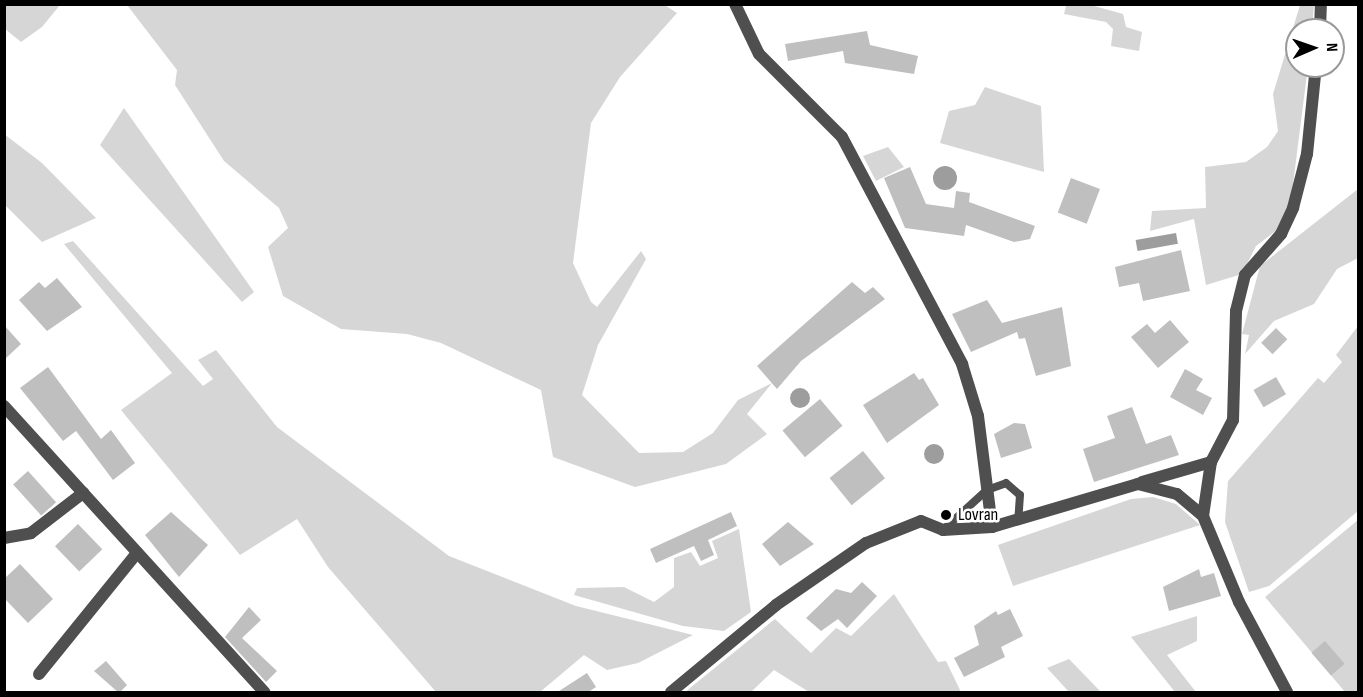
<!DOCTYPE html>
<html>
<head>
<meta charset="utf-8">
<style>
	body { margin:0 }
	#map { position:relative; width:1363px; height:697px; overflow:hidden; background:#fff; font-family:"Sofia Sans Condensed",sans-serif }
	div>[style] { position:absolute }
	[style*='--x'] { left:calc(var(--x)*1px); top:calc(var(--y)*1px); width:calc(var(--w)*1px); rotate:calc(var(--a)*1deg) }
	.green>* { inset:0; background:#d6d6d6 }
	.water>* { inset:0; background:#9d9d9d; transform-origin:0 0 }
	.round { border-radius:50% }
	.building>* { inset:0; background:#bfbfbf; transform-origin:0 0 }
	.service>* { height:8px; margin:-4px; padding:0 4px; transform-origin:4px; border-radius:4px; background:#4f4f4f }
	.minor>* { height:12px; margin:-6px; padding:0 6px; transform-origin:6px; border-radius:6px; background:#4f4f4f }
	.dots>* { width:16px; height:16px; translate:-50% -50%; box-sizing:border-box; border:3px solid #fff; border-radius:50% }
	span { translate:-50% -50%; white-space:nowrap; text-align:center; line-height:1.15; -webkit-text-stroke:5px #fff; paint-order:stroke }
	.poi-label { font-size:18px; color:#000 }
	.left { translate:0 -50%; text-align:left }
	.frame { position:absolute; inset:0; border:6px solid #000; pointer-events:none }
	.north { position:absolute; left:1285px; top:18px; width:60px; height:60px; box-sizing:border-box; background:#fff; border:2px solid #999; border-radius:50%; rotate:88deg; font-size:16px; font-weight:700; line-height:24px; text-align:center; color:#000 }
	.north::after { content:''; display:block; margin:auto; width:21px; height:27px; background:#000; clip-path:polygon(50% 0,100% 100%,50% 72%,0 100%) }
</style>
</head>
<body>
<div id="map">
	<div class="green">
		<div style="clip-path:polygon(663px 4px,677px 13px,620px 77px,591px 123px,573px 263px,591px 302px,597px 307px,641px 251px,646px 259px,598px 345px,582px 395px,639px 453px,683px 452px,713px 433px,738px 400px,772px 383px,747px 414px,767px 434px,726px 464px,635px 487px,553px 457px,541px 390px,441px 343px,407px 334px,341px 329px,283px 296px,268px 247px,288px 228px,279px 208px,224px 161px,175px 85px,177px 70px,127px 5px)"></div>
		<div style="clip-path:polygon(1087px 4px,1123px 14px,1126px 27px,1142px 32px,1139px 51px,1111px 46px,1113px 29px,1106px 22px,1064px 14px,1066px 6px)"></div>
		<div style="clip-path:polygon(4px 5px,5px 4px,60px 5px,42px 27px,21px 42px,5px 29px)"></div>
		<div style="clip-path:polygon(1300px 5px,1314px 5px,1312px 30px,1297px 30px,1297px 66px,1308px 66px,1291px 200px,1282px 226px,1256px 246px,1242px 274px,1206px 285px,1194px 219px,1150px 231px,1152px 211px,1206px 208px,1205px 167px,1246px 162px,1267px 147px,1278px 131px,1273px 94px)"></div>
		<div style="clip-path:polygon(985px 87px,1041px 106px,1044px 172px,940px 143px,949px 111px,975px 105px)"></div>
		<div style="clip-path:polygon(124px 108px,254px 292px,242px 302px,100px 145px)"></div>
		<div style="clip-path:polygon(4px 134px,42px 163px,96px 218px,42px 242px,5px 205px)"></div>
		<div style="clip-path:polygon(888px 147px,904px 167px,876px 181px,863px 156px)"></div>
		<div style="clip-path:polygon(1358px 189px,1358px 258px,1337px 269px,1314px 304px,1274px 321px,1245px 354px,1249px 335px,1242px 334px,1260px 266px)"></div>
		<div style="clip-path:polygon(73px 241px,203px 386px,213px 379px,198px 360px,216px 350px,277px 427px,449px 556px,576px 606px,693px 635px,638px 663px,607px 670px,584px 655px,540px 692px,436px 692px,328px 567px,297px 519px,240px 555px,121px 410px,172px 373px,64px 244px)"></div>
		<div style="clip-path:polygon(1358px 326px,1358px 511px,1269px 586px,1249px 592px,1225px 522px,1228px 481px,1318px 378px,1324px 383px,1342px 362px,1336px 355px)"></div>
		<div style="clip-path:polygon(1153px 497px,1176px 504px,1200px 525px,1013px 586px,998px 545px,1131px 499px)"></div>
		<div style="clip-path:polygon(1358px 520px,1358px 692px,1345px 692px,1265px 597px)"></div>
		<div style="clip-path:polygon(739px 529px,751px 612px,724px 631px,683px 626px,574px 595px,577px 588px,624px 587px,654px 602px,674px 587px,674px 558px,691px 552px,700px 566px,718px 558px,712px 541px)"></div>
		<div style="clip-path:polygon(894px 594px,938px 662px,946px 661px,961px 692px,809px 692px,774px 670px,751px 692px,685px 692px,775px 619px,811px 653px,836px 628px,851px 636px)"></div>
		<div style="clip-path:polygon(1197px 616px,1197px 641px,1167px 655px,1196px 692px,1175px 692px,1131px 637px)"></div>
		<div style="clip-path:polygon(1069px 659px,1101px 692px,1069px 692px,1047px 668px)"></div>
	</div>
	<div class="water">
		<div class="round" style="left:933px;top:166px;width:24px;height:24px"></div>
		<div style="left:1176px;top:233px;width:11px;height:41px;rotate:80deg"></div>
		<div class="round" style="left:790px;top:388px;width:20px;height:20px"></div>
		<div class="round" style="left:924px;top:444px;width:20px;height:20px"></div>
	</div>
	<div class="building">
		<div style="clip-path:polygon(867px 31px,870px 45px,918px 56px,914px 74px,845px 63px,843px 51px,788px 61px,785px 44px)"></div>
		<div style="clip-path:polygon(910px 167px,926px 204px,954px 208px,956px 191px,970px 193px,969px 202px,1035px 226px,1030px 239px,1014px 242px,966px 225px,964px 236px,905px 228px,884px 178px)"></div>
		<div style="left:1071px;top:178px;width:31px;height:37px;rotate:21deg"></div>
		<div style="clip-path:polygon(1181px 250px,1190px 291px,1143px 301px,1139px 283px,1119px 287px,1115px 267px)"></div>
		<div style="clip-path:polygon(57px 278px,82px 307px,47px 331px,19px 300px,39px 282px,45px 288px)"></div>
		<div style="clip-path:polygon(852px 282px,865px 293px,873px 287px,885px 299px,801px 361px,777px 389px,757px 366px)"></div>
		<div style="clip-path:polygon(987px 300px,1002px 323px,1062px 307px,1071px 366px,1036px 376px,1025px 338px,1019px 339px,1017px 332px,971px 352px,952px 314px)"></div>
		<div style="clip-path:polygon(1170px 320px,1189px 342px,1158px 368px,1131px 337px,1147px 324px,1155px 333px)"></div>
		<div style="clip-path:polygon(4px 325px,21px 344px,4px 360px)"></div>
		<div style="left:1276px;top:328px;width:16px;height:21px;rotate:45deg"></div>
		<div style="clip-path:polygon(48px 367px,101px 439px,111px 430px,135px 463px,113px 480px,76px 431px,63px 441px,20px 388px)"></div>
		<div style="clip-path:polygon(1185px 369px,1203px 379px,1196px 390px,1212px 398px,1203px 415px,1170px 397px)"></div>
		<div style="clip-path:polygon(914px 373px,919px 380px,923px 378px,939px 405px,887px 443px,863px 405px)"></div>
		<div style="left:1276px;top:377px;width:20px;height:26px;rotate:60deg"></div>
		<div style="left:820px;top:399px;width:35px;height:49px;rotate:50deg"></div>
		<div style="clip-path:polygon(1132px 407px,1146px 444px,1171px 435px,1179px 455px,1094px 482px,1083px 449px,1115px 438px,1107px 416px)"></div>
		<div style="clip-path:polygon(1014px 423px,1025px 424px,1032px 448px,1001px 458px,994px 434px)"></div>
		<div style="left:863px;top:451px;width:35px;height:43px;rotate:51deg"></div>
		<div style="left:28px;top:471px;width:42px;height:20px;rotate:48deg"></div>
		<div style="clip-path:polygon(171px 512px,208px 545px,179px 577px,145px 535px)"></div>
		<div style="clip-path:polygon(731px 512px,737px 526px,708px 540px,714px 555px,701px 561px,694px 546px,656px 563px,650px 549px)"></div>
		<div style="clip-path:polygon(788px 522px,814px 544px,780px 566px,762px 544px)"></div>
		<div style="left:78px;top:524px;width:35px;height:32px;rotate:46deg"></div>
		<div style="clip-path:polygon(20px 564px,53px 599px,28px 623px,4px 598px,4px 579px)"></div>
		<div style="clip-path:polygon(1199px 569px,1201px 577px,1214px 573px,1221px 596px,1169px 611px,1163px 587px)"></div>
		<div style="clip-path:polygon(862px 582px,877px 596px,847px 628px,838px 619px,821px 631px,806px 618px,836px 589px,851px 593px)"></div>
		<div style="clip-path:polygon(249px 607px,261px 620px,242px 638px,277px 671px,266px 682px,225px 637px)"></div>
		<div style="clip-path:polygon(1010px 609px,1023px 636px,1001px 647px,1005px 657px,964px 677px,954px 658px,979px 645px,974px 626px,996px 611px,998px 615px)"></div>
		<div style="left:1325px;top:641px;width:30px;height:18px;rotate:49deg"></div>
		<div style="clip-path:polygon(106px 661px,127px 685px,119px 693px,94px 671px)"></div>
		<div style="clip-path:polygon(587px 673px,596px 687px,587px 693px,556px 693px)"></div>
	</div>
	<div class="service">
		<div style="--x:944;--y:529;--w:58;--a:-42.2"></div>
		<div style="--x:987;--y:490;--w:20;--a:-20"></div>
		<div style="--x:1006;--y:483;--w:18;--a:41"></div>
		<div style="--x:1020;--y:495;--w:26;--a:94"></div>
	</div>
	<div class="minor">
		<div style="--x:735;--y:4;--w:55;--a:64.4"></div>
		<div style="--x:759;--y:54;--w:117;--a:45"></div>
		<div style="--x:842;--y:137;--w:257;--a:62.1"></div>
		<div style="--x:962;--y:364;--w:54;--a:72.9"></div>
		<div style="--x:978;--y:416;--w:112;--a:82.8"></div>
		<div style="--x:1320;--y:30;--w:26;--a:-88"></div>
		<div style="--x:4;--y:406;--w:387;--a:47.7"></div>
		<div style="--x:1142;--y:482;--w:72;--a:-16.2"></div>
		<div style="--x:1203;--y:516;--w:55;--a:-81.6"></div>
		<div style="--x:1211;--y:462;--w:47;--a:-62.4"></div>
		<div style="--x:1233;--y:420;--w:109;--a:-88.4"></div>
		<div style="--x:1236;--y:311;--w:37;--a:-76"></div>
		<div style="--x:1245;--y:275;--w:55;--a:-48.7"></div>
		<div style="--x:1281;--y:234;--w:29;--a:-65"></div>
		<div style="--x:1293;--y:208;--w:56;--a:-75.5"></div>
		<div style="--x:1307;--y:154;--w:88;--a:-84.2"></div>
		<div style="--x:4;--y:538;--w:27;--a:-10"></div>
		<div style="--x:31;--y:533;--w:66;--a:-37.6"></div>
		<div style="--x:39;--y:674;--w:156;--a:-51"></div>
		<div style="--x:671;--y:692;--w:136;--a:-39.6"></div>
		<div style="--x:776;--y:605;--w:109;--a:-34.6"></div>
		<div style="--x:866;--y:543;--w:59;--a:-21.8"></div>
		<div style="--x:921;--y:521;--w:24;--a:22"></div>
		<div style="--x:943;--y:530;--w:49;--a:-3.5"></div>
		<div style="--x:992;--y:527;--w:152;--a:-16.4"></div>
		<div style="--x:1138;--y:484;--w:40;--a:14.4"></div>
		<div style="--x:1177;--y:494;--w:34;--a:40"></div>
		<div style="--x:1203;--y:516;--w:93;--a:67.3"></div>
		<div style="--x:1239;--y:602;--w:102;--a:61.9"></div>
	</div>
	<div class="dots">
		<div style="left:946px;top:515px;background:#000"></div>
	</div>
	<div class="poi-label">
		<span class="left" style="left:958px;top:515px">Lovran</span>
	</div>
	<div class="frame"></div>
	<div class="north">N</div>
</div>
</body>
</html>
